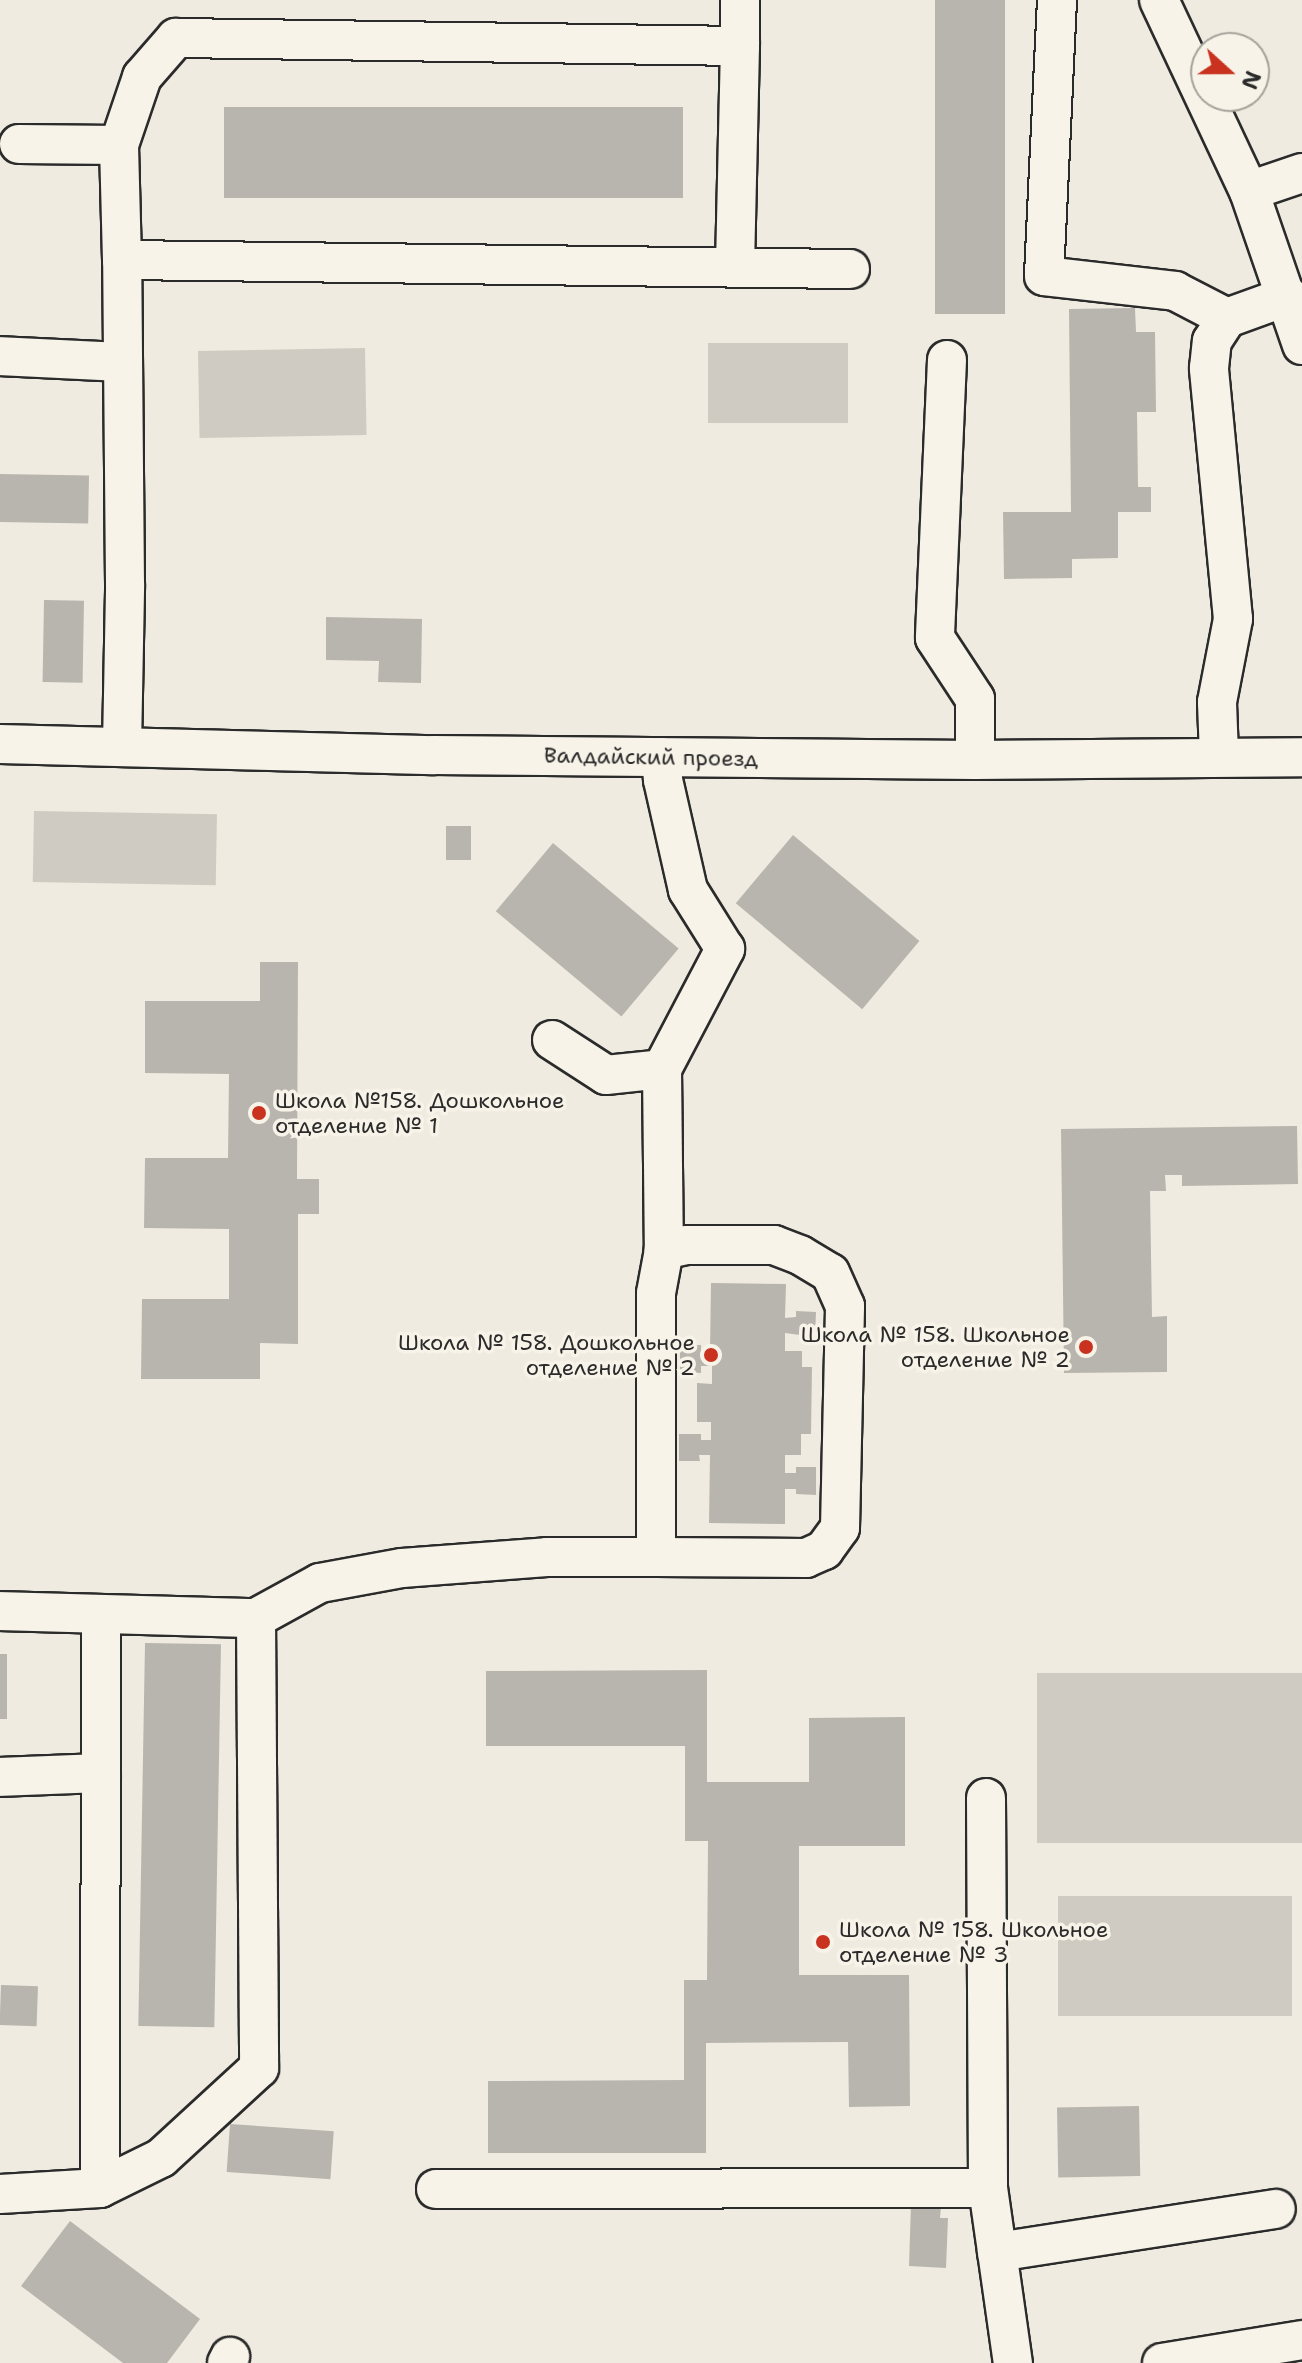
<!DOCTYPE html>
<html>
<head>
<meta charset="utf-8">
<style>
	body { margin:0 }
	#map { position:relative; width:1302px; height:2363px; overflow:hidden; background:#efebe0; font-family:"Shantell Sans",sans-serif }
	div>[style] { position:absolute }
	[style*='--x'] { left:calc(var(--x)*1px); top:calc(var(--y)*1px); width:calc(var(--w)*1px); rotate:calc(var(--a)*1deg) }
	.green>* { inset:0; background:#cfcbc2; transform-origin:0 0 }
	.building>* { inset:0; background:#b8b5ae; transform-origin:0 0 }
	.roads { filter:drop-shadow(2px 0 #2b2b2b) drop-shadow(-2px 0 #2b2b2b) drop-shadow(0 2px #2b2b2b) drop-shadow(0 -2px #2b2b2b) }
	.minor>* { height:38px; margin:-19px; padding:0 19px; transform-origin:19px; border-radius:19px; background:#f7f3e8 }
	.dots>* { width:22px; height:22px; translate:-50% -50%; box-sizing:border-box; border:4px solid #f7f3e8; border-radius:50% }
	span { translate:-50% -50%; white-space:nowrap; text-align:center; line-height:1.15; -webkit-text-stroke:7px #f7f3e8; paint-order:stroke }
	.street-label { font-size:22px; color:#2b2b2b }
	.poi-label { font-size:22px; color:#2b2b2b }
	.left { translate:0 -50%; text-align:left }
	.right { translate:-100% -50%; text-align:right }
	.north { position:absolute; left:1190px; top:32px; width:80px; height:80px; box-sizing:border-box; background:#f7f3e8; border:2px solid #a5a39c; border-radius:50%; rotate:111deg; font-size:22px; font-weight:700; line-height:32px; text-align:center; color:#2b2b2b }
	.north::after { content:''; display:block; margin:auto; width:28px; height:36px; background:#c8321e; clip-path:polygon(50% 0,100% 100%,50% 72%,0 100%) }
</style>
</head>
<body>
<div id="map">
	<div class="green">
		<div style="left:708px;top:343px;width:140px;height:80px"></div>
		<div style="left:365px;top:348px;width:87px;height:167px;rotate:89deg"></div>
		<div style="left:34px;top:811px;width:183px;height:71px;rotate:1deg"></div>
		<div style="left:1302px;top:1673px;width:170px;height:265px;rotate:90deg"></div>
		<div style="left:1058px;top:1896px;width:234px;height:120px"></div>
	</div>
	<div class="building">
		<div style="left:935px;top:0;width:70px;height:314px"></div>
		<div style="left:224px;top:107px;width:459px;height:91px"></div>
		<div style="clip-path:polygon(1135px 308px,1136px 332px,1155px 332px,1156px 412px,1137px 412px,1138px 487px,1151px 487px,1151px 512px,1118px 512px,1118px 558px,1072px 559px,1072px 578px,1004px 579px,1003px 512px,1071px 512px,1069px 309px)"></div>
		<div style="left:0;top:474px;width:89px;height:48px;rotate:1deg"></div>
		<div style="left:44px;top:600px;width:40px;height:82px;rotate:1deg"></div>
		<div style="clip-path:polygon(326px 617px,422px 619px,421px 683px,378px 682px,379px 661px,326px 660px)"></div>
		<div style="left:446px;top:826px;width:25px;height:34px"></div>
		<div style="left:793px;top:835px;width:165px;height:89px;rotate:40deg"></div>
		<div style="left:553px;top:843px;width:164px;height:89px;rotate:40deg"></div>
		<div style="clip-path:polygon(260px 962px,298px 962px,297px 1179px,319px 1179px,319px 1214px,298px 1214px,298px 1344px,260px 1343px,260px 1379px,141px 1379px,142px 1299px,229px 1299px,229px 1229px,144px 1228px,145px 1158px,228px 1158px,229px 1074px,145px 1073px,145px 1001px,260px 1001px)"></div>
		<div style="clip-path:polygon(1297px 1126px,1298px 1184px,1182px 1186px,1182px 1175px,1165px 1175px,1166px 1191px,1150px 1191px,1152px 1317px,1167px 1316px,1167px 1372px,1064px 1373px,1061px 1129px)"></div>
		<div style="clip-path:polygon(711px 1283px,786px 1284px,785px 1318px,796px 1317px,796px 1311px,816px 1312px,815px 1337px,785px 1333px,785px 1351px,802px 1351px,802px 1367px,812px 1367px,811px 1434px,801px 1434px,801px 1455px,785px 1455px,785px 1473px,796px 1473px,796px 1467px,816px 1467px,816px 1495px,796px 1494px,796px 1489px,785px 1489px,785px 1524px,709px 1523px,710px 1455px,699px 1455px,700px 1461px,679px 1461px,679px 1434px,701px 1434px,701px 1440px,711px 1440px,711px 1422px,697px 1422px,697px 1383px,712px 1384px,712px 1366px,701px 1366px,701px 1373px,680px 1372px,680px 1345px,701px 1345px,701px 1351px,710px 1351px)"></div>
		<div style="left:145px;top:1643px;width:76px;height:383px;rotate:1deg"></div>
		<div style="left:0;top:1654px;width:7px;height:65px"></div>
		<div style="clip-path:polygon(707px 1670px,707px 1782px,809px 1782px,809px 1718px,905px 1717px,905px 1846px,799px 1846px,799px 1975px,909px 1975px,910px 2106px,849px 2107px,848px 2042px,706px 2043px,706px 2153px,488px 2153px,488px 2081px,684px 2080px,684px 1980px,707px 1980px,708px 1841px,685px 1841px,685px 1746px,486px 1746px,486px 1671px)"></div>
		<div style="left:1px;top:1985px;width:37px;height:40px;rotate:2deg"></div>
		<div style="left:1139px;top:2106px;width:70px;height:82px;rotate:89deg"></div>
		<div style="left:230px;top:2124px;width:104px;height:48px;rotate:4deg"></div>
		<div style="clip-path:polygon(911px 2204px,941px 2206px,940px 2218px,948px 2218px,946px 2268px,909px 2266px)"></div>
		<div style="clip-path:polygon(70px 2221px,200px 2319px,167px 2363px,123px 2363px,21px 2286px)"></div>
	</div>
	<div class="roads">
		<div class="minor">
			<div style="--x:1057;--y:0;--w:276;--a:92.7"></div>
			<div style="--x:1044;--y:276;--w:132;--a:6.5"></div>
			<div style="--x:1175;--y:291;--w:59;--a:27.4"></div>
			<div style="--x:1227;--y:318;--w:65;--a:-19.8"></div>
			<div style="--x:1159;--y:0;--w:211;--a:64.8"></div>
			<div style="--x:1249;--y:191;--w:163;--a:71"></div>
			<div style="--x:740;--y:46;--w:46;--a:-90"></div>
			<div style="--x:19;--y:144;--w:100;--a:0.6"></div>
			<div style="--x:1249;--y:191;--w:56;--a:-18.8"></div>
			<div style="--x:122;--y:260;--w:115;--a:-91.5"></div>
			<div style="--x:119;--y:145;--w:72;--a:-71.3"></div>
			<div style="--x:142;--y:77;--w:52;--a:-48.9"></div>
			<div style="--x:176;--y:38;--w:564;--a:0.81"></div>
			<div style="--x:740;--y:46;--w:220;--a:91.3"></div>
			<div style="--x:0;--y:356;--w:123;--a:2.8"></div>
			<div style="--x:947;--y:360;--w:278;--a:92.5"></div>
			<div style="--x:935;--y:638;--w:73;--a:56.7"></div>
			<div style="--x:975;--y:699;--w:61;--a:90"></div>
			<div style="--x:0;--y:744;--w:434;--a:1.5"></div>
			<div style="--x:434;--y:755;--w:541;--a:0.53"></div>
			<div style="--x:975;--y:760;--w:327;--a:-0.5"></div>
			<div style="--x:122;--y:747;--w:163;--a:-88.9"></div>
			<div style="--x:125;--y:584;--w:324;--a:-90.5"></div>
			<div style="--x:122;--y:260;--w:728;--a:0.71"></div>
			<div style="--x:1219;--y:755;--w:53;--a:-92.2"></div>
			<div style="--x:1217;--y:702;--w:85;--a:-79.1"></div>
			<div style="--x:1233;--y:619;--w:252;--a:-95.5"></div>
			<div style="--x:1209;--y:368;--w:27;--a:-84"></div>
			<div style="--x:1212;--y:341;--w:27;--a:-57"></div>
			<div style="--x:552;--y:1040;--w:64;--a:32.9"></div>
			<div style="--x:606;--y:1075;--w:56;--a:-6.1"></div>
			<div style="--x:662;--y:1069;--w:136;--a:-62.3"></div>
			<div style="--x:725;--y:949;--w:70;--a:-122.1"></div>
			<div style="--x:688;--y:890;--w:113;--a:-102.8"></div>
			<div style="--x:663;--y:780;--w:23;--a:-95"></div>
			<div style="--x:662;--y:1069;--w:181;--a:89.4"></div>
			<div style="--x:0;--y:1611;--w:256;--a:1.6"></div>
			<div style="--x:256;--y:1618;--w:450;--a:89.6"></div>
			<div style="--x:259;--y:2068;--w:133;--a:137.4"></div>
			<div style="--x:161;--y:2158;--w:68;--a:153.8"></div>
			<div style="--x:100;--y:2188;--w:100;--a:176.6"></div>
			<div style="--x:256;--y:1618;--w:73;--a:-28.7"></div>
			<div style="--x:320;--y:1583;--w:83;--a:-10.4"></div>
			<div style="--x:402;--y:1568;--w:145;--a:-4.3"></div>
			<div style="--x:547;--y:1557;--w:109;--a:0"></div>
			<div style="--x:656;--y:1557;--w:150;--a:0.4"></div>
			<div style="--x:806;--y:1558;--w:20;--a:-24"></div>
			<div style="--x:824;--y:1550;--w:27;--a:-54"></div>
			<div style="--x:840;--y:1528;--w:222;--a:-88.7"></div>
			<div style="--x:845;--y:1306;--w:36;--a:-114"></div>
			<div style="--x:830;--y:1273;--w:35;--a:-149"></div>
			<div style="--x:800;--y:1255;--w:28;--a:-159"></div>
			<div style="--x:774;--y:1245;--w:87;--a:180"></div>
			<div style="--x:687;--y:1245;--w:24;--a:168"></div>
			<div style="--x:664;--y:1250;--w:44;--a:100.5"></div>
			<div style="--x:656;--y:1293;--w:264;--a:90"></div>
			<div style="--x:0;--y:1777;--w:101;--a:-2.3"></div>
			<div style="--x:986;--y:1798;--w:390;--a:89.7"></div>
			<div style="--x:988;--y:2188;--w:177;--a:81.9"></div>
			<div style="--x:100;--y:2188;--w:574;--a:-89.9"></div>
			<div style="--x:436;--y:2189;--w:552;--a:-0.1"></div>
			<div style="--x:997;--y:2252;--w:282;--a:-8.8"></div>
			<div style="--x:227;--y:2363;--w:7;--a:-63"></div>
			<div style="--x:1162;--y:2363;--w:142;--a:-9.3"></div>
		</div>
	</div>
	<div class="dots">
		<div style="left:259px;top:1113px;background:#c8321e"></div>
		<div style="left:1086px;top:1347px;background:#c8321e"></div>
		<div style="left:711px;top:1355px;background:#c8321e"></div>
		<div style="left:823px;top:1942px;background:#c8321e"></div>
	</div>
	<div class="street-label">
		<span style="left:651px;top:757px;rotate:1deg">Валдайский проезд</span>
	</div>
	<div class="poi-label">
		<span class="left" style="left:275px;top:1113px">Школа №158. Дошкольное<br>отделение № 1</span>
		<span class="right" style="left:1070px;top:1347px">Школа № 158. Школьное<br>отделение № 2</span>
		<span class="right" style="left:695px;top:1355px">Школа № 158. Дошкольное<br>отделение № 2</span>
		<span class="left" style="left:839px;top:1942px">Школа № 158. Школьное<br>отделение № 3</span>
	</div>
	<div class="north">N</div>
</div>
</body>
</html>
